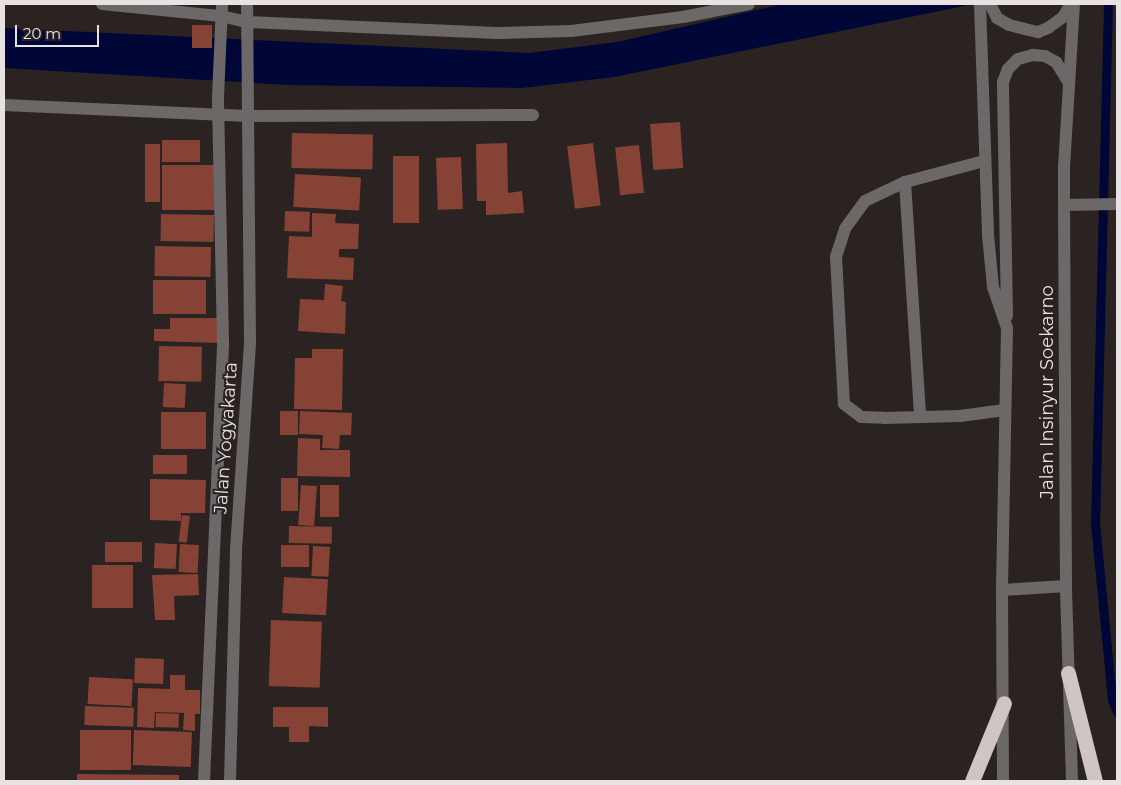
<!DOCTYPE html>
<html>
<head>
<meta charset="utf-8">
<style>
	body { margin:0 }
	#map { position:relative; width:1121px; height:785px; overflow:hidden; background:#2a2322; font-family:Montserrat,sans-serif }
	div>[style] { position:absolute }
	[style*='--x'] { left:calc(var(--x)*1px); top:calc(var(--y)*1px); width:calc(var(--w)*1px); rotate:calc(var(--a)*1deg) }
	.water>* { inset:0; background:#000636 }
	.stream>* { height:9px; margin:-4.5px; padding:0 4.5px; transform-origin:4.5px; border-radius:4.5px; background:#000636 }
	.building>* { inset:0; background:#864235; transform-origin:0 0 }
	.minor>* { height:12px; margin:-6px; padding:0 6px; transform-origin:6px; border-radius:6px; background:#6c6867 }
	.highway>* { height:15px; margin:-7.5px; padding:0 7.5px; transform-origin:7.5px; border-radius:7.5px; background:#cfc6c4 }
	span { translate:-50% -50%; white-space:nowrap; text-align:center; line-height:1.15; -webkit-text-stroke:4px #2a2322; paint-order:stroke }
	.street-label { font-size:18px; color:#e8e3e2 }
	.frame { position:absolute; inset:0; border:5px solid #e8e3e2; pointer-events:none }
	.scale { position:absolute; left:15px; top:25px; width:84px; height:22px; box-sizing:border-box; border:2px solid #e8e3e2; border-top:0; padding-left:6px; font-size:15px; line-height:18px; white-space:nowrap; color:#e8e3e2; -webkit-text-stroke:4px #2a2322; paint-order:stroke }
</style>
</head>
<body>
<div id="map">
	<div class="water">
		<div style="clip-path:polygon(783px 4px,974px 4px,614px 77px,522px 88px,289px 85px,4px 68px,4px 28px,529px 53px,617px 42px)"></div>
	</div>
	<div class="stream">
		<div style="--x:1108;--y:4;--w:519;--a:91.43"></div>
		<div style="--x:1095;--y:523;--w:177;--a:84.5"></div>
		<div style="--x:1112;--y:699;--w:14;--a:69"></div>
	</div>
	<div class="building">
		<div style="left:192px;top:25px;width:20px;height:23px"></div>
		<div style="left:680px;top:122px;width:46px;height:30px;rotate:86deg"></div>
		<div style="left:292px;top:133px;width:81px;height:35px;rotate:1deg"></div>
		<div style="left:200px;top:140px;width:22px;height:38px;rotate:90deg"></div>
		<div style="clip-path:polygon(507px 143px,508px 193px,522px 191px,524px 213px,486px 215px,486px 201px,477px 201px,476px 144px)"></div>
		<div style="left:593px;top:143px;width:63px;height:26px;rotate:83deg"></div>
		<div style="left:145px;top:144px;width:15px;height:58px"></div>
		<div style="left:639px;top:145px;width:48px;height:24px;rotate:84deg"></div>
		<div style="left:393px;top:156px;width:26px;height:67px"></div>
		<div style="left:461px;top:157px;width:52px;height:25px;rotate:88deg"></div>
		<div style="left:162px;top:165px;width:53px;height:45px"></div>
		<div style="left:295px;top:174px;width:66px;height:33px;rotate:3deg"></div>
		<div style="left:285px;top:211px;width:25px;height:20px;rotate:2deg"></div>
		<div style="clip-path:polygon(312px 213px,336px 214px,335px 223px,359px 224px,358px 249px,339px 249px,339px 257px,354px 258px,353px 280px,287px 278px,289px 236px,312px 237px)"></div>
		<div style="left:161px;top:214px;width:53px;height:27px;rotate:1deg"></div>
		<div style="left:155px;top:246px;width:56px;height:30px;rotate:1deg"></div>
		<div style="left:153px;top:280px;width:53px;height:34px"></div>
		<div style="clip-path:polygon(325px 284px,343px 286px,341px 301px,346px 302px,345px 334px,298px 331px,300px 299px,324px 300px)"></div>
		<div style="clip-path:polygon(170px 318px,218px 318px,218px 343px,154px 341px,154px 329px,170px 329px)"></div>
		<div style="left:159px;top:346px;width:43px;height:35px;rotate:1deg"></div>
		<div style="clip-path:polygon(312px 349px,343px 349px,342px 410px,294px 409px,295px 358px,312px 358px)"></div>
		<div style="left:164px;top:383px;width:22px;height:24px;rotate:3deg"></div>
		<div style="left:280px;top:411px;width:18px;height:24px"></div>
		<div style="clip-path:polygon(300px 411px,352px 413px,351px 435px,340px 435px,339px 449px,322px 448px,323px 435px,299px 434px)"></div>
		<div style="left:206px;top:412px;width:37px;height:45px;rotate:90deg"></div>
		<div style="clip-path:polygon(298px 438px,320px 439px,320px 450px,350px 450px,350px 477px,297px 476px)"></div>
		<div style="left:187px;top:455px;width:19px;height:34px;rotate:90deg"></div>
		<div style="left:281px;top:478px;width:17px;height:33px"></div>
		<div style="clip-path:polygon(150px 479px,206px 480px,205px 513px,181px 513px,181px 521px,150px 520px)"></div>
		<div style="left:301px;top:485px;width:16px;height:40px;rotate:4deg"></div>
		<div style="left:320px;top:485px;width:19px;height:32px"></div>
		<div style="left:182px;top:515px;width:8px;height:27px;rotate:7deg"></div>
		<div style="left:289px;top:526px;width:43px;height:17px;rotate:1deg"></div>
		<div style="left:105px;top:542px;width:37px;height:20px"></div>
		<div style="left:155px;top:543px;width:22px;height:25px;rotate:3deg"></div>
		<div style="left:180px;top:544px;width:19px;height:28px;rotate:3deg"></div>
		<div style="left:281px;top:545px;width:28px;height:22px"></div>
		<div style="left:313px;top:546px;width:17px;height:30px;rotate:3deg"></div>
		<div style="left:92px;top:565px;width:41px;height:43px"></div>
		<div style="clip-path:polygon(198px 574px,199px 595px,174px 596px,175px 620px,155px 620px,152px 575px)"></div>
		<div style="left:284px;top:577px;width:44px;height:36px;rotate:3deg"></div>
		<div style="left:271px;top:620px;width:51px;height:66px;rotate:2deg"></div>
		<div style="left:135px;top:658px;width:29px;height:25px;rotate:2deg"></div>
		<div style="clip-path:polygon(170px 675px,185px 675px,185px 690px,200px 690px,200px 714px,195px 714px,195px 731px,183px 730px,184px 713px,155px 712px,154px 728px,137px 727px,138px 688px,170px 689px)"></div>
		<div style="left:89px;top:677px;width:44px;height:27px;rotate:3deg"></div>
		<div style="left:85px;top:706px;width:49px;height:19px;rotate:2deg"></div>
		<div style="clip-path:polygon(273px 707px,328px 707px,328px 727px,309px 726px,309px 742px,289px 742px,289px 727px,273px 727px)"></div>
		<div style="left:156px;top:713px;width:23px;height:14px;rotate:2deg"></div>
		<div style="left:80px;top:730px;width:51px;height:40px"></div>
		<div style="left:134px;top:730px;width:58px;height:35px;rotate:2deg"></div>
		<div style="clip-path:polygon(77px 774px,179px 775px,179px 781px,77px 781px)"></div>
	</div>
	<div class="minor">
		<div style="--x:102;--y:4;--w:120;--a:5.8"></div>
		<div style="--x:221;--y:16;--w:26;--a:13"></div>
		<div style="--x:246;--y:22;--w:251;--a:2.5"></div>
		<div style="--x:497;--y:33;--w:74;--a:-1.5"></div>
		<div style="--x:571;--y:31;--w:113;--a:-7.1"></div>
		<div style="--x:683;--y:17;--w:67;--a:-11.1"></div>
		<div style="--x:980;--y:4;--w:231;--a:88"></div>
		<div style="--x:988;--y:235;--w:52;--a:84.5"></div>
		<div style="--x:993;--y:287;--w:43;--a:71.1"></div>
		<div style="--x:1007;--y:328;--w:262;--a:91.1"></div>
		<div style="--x:1002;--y:590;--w:191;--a:89.7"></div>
		<div style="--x:990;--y:4;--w:16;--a:63"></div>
		<div style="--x:997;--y:18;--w:14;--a:30"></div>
		<div style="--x:1009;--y:25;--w:30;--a:14"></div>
		<div style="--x:1038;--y:32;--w:11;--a:-22"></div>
		<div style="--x:1048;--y:28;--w:19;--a:-36"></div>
		<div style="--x:1063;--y:17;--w:15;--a:-58"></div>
		<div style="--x:4;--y:105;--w:244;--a:2.6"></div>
		<div style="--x:248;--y:116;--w:285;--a:-0.2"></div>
		<div style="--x:984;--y:161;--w:82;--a:165.1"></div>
		<div style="--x:905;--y:182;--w:44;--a:154.6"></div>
		<div style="--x:865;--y:201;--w:34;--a:126"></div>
		<div style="--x:845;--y:229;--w:29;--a:108"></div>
		<div style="--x:836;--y:257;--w:147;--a:86.9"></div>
		<div style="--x:844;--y:404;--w:21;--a:37"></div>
		<div style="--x:861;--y:417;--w:23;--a:2"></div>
		<div style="--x:884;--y:418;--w:76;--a:-1.5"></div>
		<div style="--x:960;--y:416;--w:45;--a:-7.6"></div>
		<div style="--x:905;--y:182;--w:235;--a:86.3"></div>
		<div style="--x:1064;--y:205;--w:53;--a:-1.1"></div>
		<div style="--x:1007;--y:316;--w:234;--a:-91"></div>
		<div style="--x:1003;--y:82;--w:14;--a:-69"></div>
		<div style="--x:1008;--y:69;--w:14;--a:-45"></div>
		<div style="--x:1018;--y:59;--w:16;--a:-15"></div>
		<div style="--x:1033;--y:55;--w:12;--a:5"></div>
		<div style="--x:1045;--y:56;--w:13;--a:29"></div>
		<div style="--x:1056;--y:62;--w:25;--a:58"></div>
		<div style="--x:1002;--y:590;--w:64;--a:-3.6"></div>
		<div style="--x:204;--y:781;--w:440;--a:-87.5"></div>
		<div style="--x:223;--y:341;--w:244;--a:-91.2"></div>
		<div style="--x:218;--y:97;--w:93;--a:-87.5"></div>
		<div style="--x:230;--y:781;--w:232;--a:-88.5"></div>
		<div style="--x:236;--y:549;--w:207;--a:-86.1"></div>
		<div style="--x:250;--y:342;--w:338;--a:-90.5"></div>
		<div style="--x:1072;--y:781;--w:195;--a:-91.8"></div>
		<div style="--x:1066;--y:586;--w:381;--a:-90.3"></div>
		<div style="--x:1064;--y:205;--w:38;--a:-90"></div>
		<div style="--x:1064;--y:167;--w:163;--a:-86.5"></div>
	</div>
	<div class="highway">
		<div style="--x:1068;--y:673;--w:111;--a:76"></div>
		<div style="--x:972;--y:781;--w:84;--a:-67.7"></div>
	</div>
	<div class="street-label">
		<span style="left:1047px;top:392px;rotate:-90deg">Jalan Insinyur Soekarno</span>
		<span style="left:226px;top:438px;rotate:-86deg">Jalan Yogyakarta</span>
	</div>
	<div class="frame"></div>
	<div class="scale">20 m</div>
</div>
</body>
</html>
